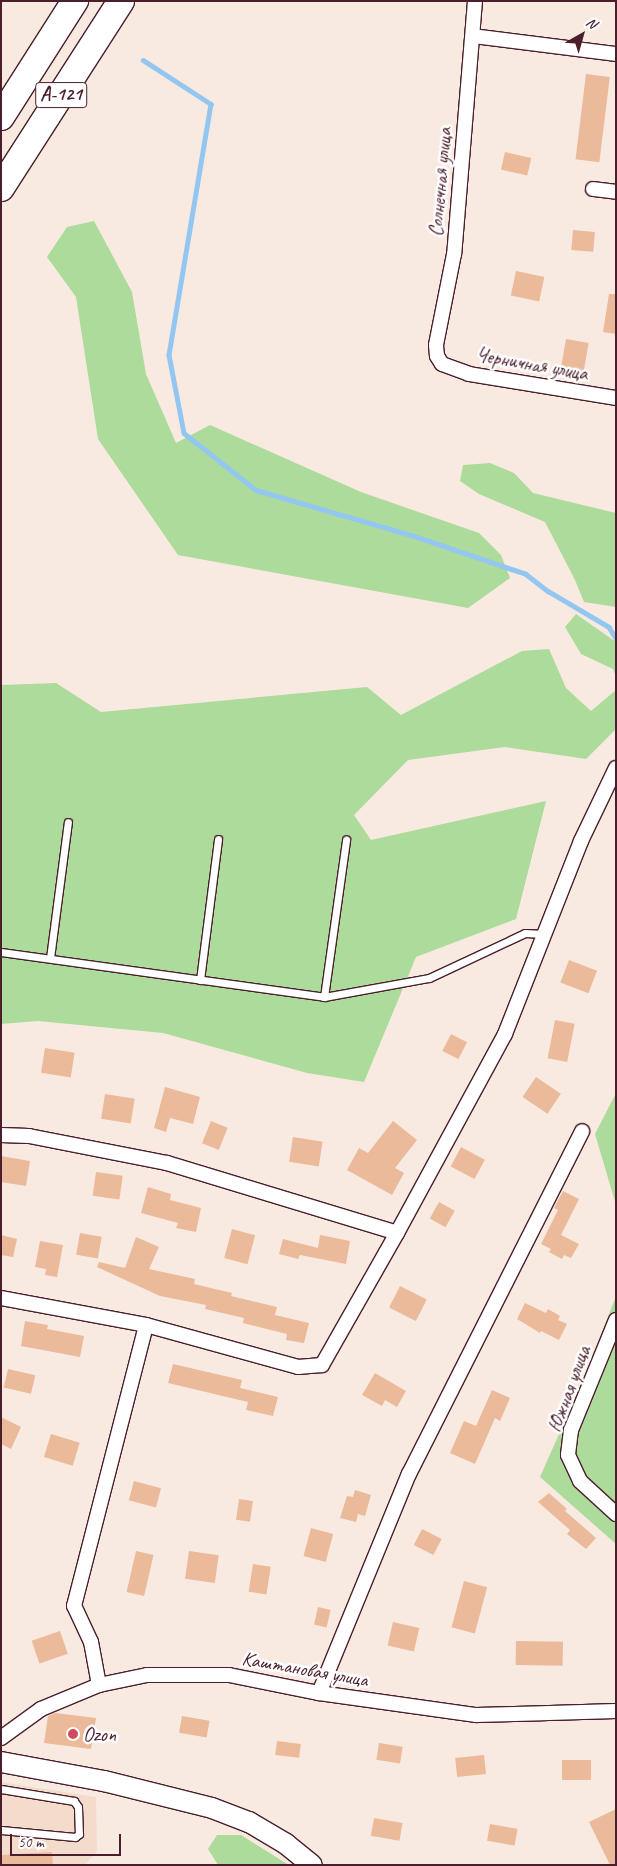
<!DOCTYPE html>
<html>
<head>
<meta charset="utf-8">
<style>
	body { margin:0 }
	#map { position:relative; width:617px; height:1866px; overflow:hidden; background:#f9eae1; font-family:Caveat,sans-serif }
	div>[style] { position:absolute }
	[style*='--x'] { left:calc(var(--x)*1px); top:calc(var(--y)*1px); width:calc(var(--w)*1px); rotate:calc(var(--a)*1deg) }
	.built>* { inset:0; background:#f4dccc }
	.green>* { inset:0; background:#acdb9b }
	.stream>* { height:4.5px; margin:-2.25px; padding:0 2.25px; transform-origin:2.25px; border-radius:2.25px; background:#93c6f0 }
	.building>* { inset:0; background:#eaba9a; transform-origin:0 0 }
	.roads { filter:drop-shadow(1px 0 #4a1f2b) drop-shadow(-1px 0 #4a1f2b) drop-shadow(0 1px #4a1f2b) drop-shadow(0 -1px #4a1f2b) }
	.lane>* { height:7px; margin:-3.5px; padding:0 3.5px; transform-origin:3.5px; border-radius:3.5px; background:#fff }
	.street>* { height:14px; margin:-7px; padding:0 7px; transform-origin:7px; border-radius:7px; background:#fff }
	.secondary>* { height:20px; margin:-10px; padding:0 10px; transform-origin:10px; border-radius:10px; background:#fff }
	.highway>* { height:26px; margin:-13px; padding:0 13px; transform-origin:13px; border-radius:13px; background:#fff }
	.dots>* { width:14px; height:14px; translate:-50% -50%; box-sizing:border-box; border:2px solid #fff; border-radius:50% }
	span { translate:-50% -50%; white-space:nowrap; text-align:center; line-height:1.15; -webkit-text-stroke:5px #fff; paint-order:stroke }
	.shield-label span { padding:1px 4px; background:#fff; border:1px solid; border-radius:4px; -webkit-text-stroke-width:0 }
	.shield-label { font-size:19px; color:#4a1f2b; font-weight:700 }
	.street-label { font-size:20px; color:#4a1f2b }
	.poi-label { font-size:20px; color:#4a1f2b }
	.left { translate:0 -50%; text-align:left }
	.frame { position:absolute; inset:0; border:2px solid #4a1f2b; pointer-events:none }
	.north { position:absolute; left:557px; top:10px; width:50px; height:50px; -webkit-text-stroke:4px #fff; paint-order:stroke; rotate:38deg; font-size:14px; font-weight:700; line-height:20px; text-align:center; color:#4a1f2b }
	.north::after { content:''; display:block; margin:auto; width:18px; height:22px; background:#4a1f2b; clip-path:polygon(50% 0,100% 100%,50% 72%,0 100%) }
	.scale { position:absolute; left:10px; top:1834px; width:111px; height:22px; box-sizing:border-box; border:2px solid #4a1f2b; border-top:0; padding-left:6px; font-size:15px; line-height:18px; white-space:nowrap; color:#4a1f2b; -webkit-text-stroke:4px #fff; paint-order:stroke }
</style>
</head>
<body>
<div id="map">
	<div class="built">
		<div style="clip-path:polygon(1px 1782px,96px 1797px,97px 1851px,85px 1865px,1px 1865px)"></div>
	</div>
	<div class="green">
		<div style="clip-path:polygon(94px 221px,132px 292px,146px 374px,176px 443px,210px 425px,361px 492px,479px 533px,501px 555px,510px 578px,468px 608px,178px 555px,98px 439px,76px 297px,47px 257px,67px 227px)"></div>
		<div style="clip-path:polygon(490px 463px,514px 473px,533px 493px,616px 513px,616px 607px,584px 602px,575px 580px,545px 522px,479px 494px,460px 481px,463px 465px)"></div>
		<div style="clip-path:polygon(576px 614px,616px 642px,616px 677px,613px 669px,581px 654px,565px 627px)"></div>
		<div style="clip-path:polygon(549px 649px,566px 688px,591px 711px,616px 690px,616px 729px,586px 759px,505px 747px,408px 760px,354px 815px,371px 840px,546px 801px,516px 919px,416px 957px,364px 1082px,307px 1073px,163px 1033px,38px 1021px,1px 1024px,1px 685px,56px 683px,101px 712px,367px 687px,401px 715px,522px 651px)"></div>
		<div style="clip-path:polygon(616px 1093px,616px 1205px,595px 1134px)"></div>
		<div style="clip-path:polygon(616px 1296px,616px 1544px,540px 1477px,587px 1371px)"></div>
		<div style="clip-path:polygon(217px 1835px,241px 1835px,289px 1865px,218px 1865px,208px 1849px)"></div>
	</div>
	<div class="stream">
		<div style="--x:143;--y:60;--w:81;--a:32.9"></div>
		<div style="--x:211;--y:104;--w:254;--a:99.5"></div>
		<div style="--x:169;--y:355;--w:79;--a:79.1"></div>
		<div style="--x:184;--y:433;--w:92;--a:38.4"></div>
		<div style="--x:256;--y:490;--w:165;--a:16.2"></div>
		<div style="--x:414;--y:536;--w:118;--a:18.7"></div>
		<div style="--x:526;--y:574;--w:28;--a:38"></div>
		<div style="--x:548;--y:591;--w:71;--a:30.5"></div>
		<div style="--x:609;--y:627;--w:13;--a:58"></div>
	</div>
	<div class="building">
		<div style="left:586px;top:74px;width:24px;height:86px;rotate:7deg"></div>
		<div style="left:505px;top:152px;width:27px;height:18px;rotate:13deg"></div>
		<div style="left:573px;top:230px;width:22px;height:20px;rotate:5deg"></div>
		<div style="left:516px;top:271px;width:29px;height:25px;rotate:12deg"></div>
		<div style="clip-path:polygon(609px 294px,616px 294px,616px 334px,603px 332px)"></div>
		<div style="left:566px;top:339px;width:23px;height:36px;rotate:10deg"></div>
		<div style="left:569px;top:960px;width:30px;height:24px;rotate:21deg"></div>
		<div style="left:555px;top:1020px;width:20px;height:39px;rotate:11deg"></div>
		<div style="left:451px;top:1034px;width:18px;height:19px;rotate:27deg"></div>
		<div style="left:45px;top:1048px;width:30px;height:25px;rotate:9deg"></div>
		<div style="left:536px;top:1077px;width:30px;height:24px;rotate:34deg"></div>
		<div style="clip-path:polygon(165px 1087px,200px 1097px,193px 1124px,170px 1118px,166px 1132px,154px 1128px)"></div>
		<div style="left:105px;top:1094px;width:30px;height:25px;rotate:9deg"></div>
		<div style="left:211px;top:1121px;width:18px;height:24px;rotate:22deg"></div>
		<div style="clip-path:polygon(393px 1121px,417px 1140px,395px 1168px,404px 1173px,392px 1195px,347px 1170px,359px 1148px,368px 1153px)"></div>
		<div style="left:293px;top:1137px;width:30px;height:25px;rotate:9deg"></div>
		<div style="left:461px;top:1147px;width:27px;height:22px;rotate:28deg"></div>
		<div style="clip-path:polygon(1px 1156px,30px 1161px,26px 1186px,1px 1182px)"></div>
		<div style="left:96px;top:1172px;width:27px;height:24px;rotate:8deg"></div>
		<div style="clip-path:polygon(148px 1187px,171px 1194px,170px 1200px,201px 1208px,196px 1232px,176px 1228px,178px 1223px,141px 1213px)"></div>
		<div style="clip-path:polygon(563px 1191px,579px 1199px,561px 1235px,579px 1244px,571px 1258px,564px 1255px,562px 1259px,549px 1252px,551px 1249px,541px 1244px,558px 1210px,554px 1208px)"></div>
		<div style="left:439px;top:1202px;width:18px;height:19px;rotate:29deg"></div>
		<div style="left:232px;top:1229px;width:24px;height:30px;rotate:15deg"></div>
		<div style="left:80px;top:1233px;width:22px;height:22px;rotate:10deg"></div>
		<div style="clip-path:polygon(1px 1235px,17px 1239px,13px 1257px,1px 1255px)"></div>
		<div style="clip-path:polygon(320px 1235px,350px 1241px,346px 1264px,300px 1255px,298px 1259px,279px 1254px,283px 1239px,318px 1248px)"></div>
		<div style="clip-path:polygon(136px 1237px,159px 1247px,149px 1269px,195px 1279px,194px 1284px,232px 1293px,231px 1296px,277px 1307px,275px 1315px,309px 1323px,304px 1343px,286px 1340px,287px 1334px,243px 1323px,244px 1318px,205px 1309px,206px 1305px,160px 1296px,97px 1267px,99px 1262px,125px 1268px)"></div>
		<div style="clip-path:polygon(40px 1241px,63px 1245px,57px 1277px,45px 1275px,46px 1269px,35px 1267px)"></div>
		<div style="left:400px;top:1286px;width:30px;height:24px;rotate:27deg"></div>
		<div style="clip-path:polygon(525px 1303px,546px 1313px,548px 1309px,560px 1316px,558px 1320px,567px 1324px,559px 1340px,541px 1331px,540px 1333px,517px 1319px)"></div>
		<div style="clip-path:polygon(25px 1321px,48px 1325px,47px 1329px,84px 1336px,80px 1357px,21px 1346px)"></div>
		<div style="clip-path:polygon(173px 1364px,242px 1380px,240px 1388px,278px 1397px,273px 1416px,246px 1410px,248px 1402px,168px 1383px)"></div>
		<div style="left:8px;top:1369px;width:28px;height:19px;rotate:13deg"></div>
		<div style="clip-path:polygon(375px 1373px,406px 1391px,397px 1407px,385px 1400px,382px 1406px,362px 1395px)"></div>
		<div style="clip-path:polygon(492px 1390px,510px 1398px,500px 1421px,495px 1418px,475px 1464px,450px 1453px,464px 1421px,476px 1426px)"></div>
		<div style="clip-path:polygon(1px 1417px,21px 1427px,11px 1449px,1px 1444px)"></div>
		<div style="left:51px;top:1434px;width:30px;height:24px;rotate:17deg"></div>
		<div style="left:134px;top:1481px;width:28px;height:20px;rotate:15deg"></div>
		<div style="clip-path:polygon(355px 1490px,371px 1495px,365px 1516px,358px 1514px,356px 1522px,340px 1518px,347px 1496px,353px 1497px)"></div>
		<div style="clip-path:polygon(549px 1493px,567px 1509px,565px 1511px,596px 1538px,586px 1549px,567px 1534px,570px 1530px,538px 1502px)"></div>
		<div style="left:239px;top:1499px;width:14px;height:21px;rotate:8deg"></div>
		<div style="left:311px;top:1528px;width:23px;height:29px;rotate:15deg"></div>
		<div style="left:422px;top:1529px;width:22px;height:18px;rotate:27deg"></div>
		<div style="left:136px;top:1551px;width:18px;height:42px;rotate:13deg"></div>
		<div style="left:189px;top:1551px;width:30px;height:28px;rotate:8deg"></div>
		<div style="left:253px;top:1564px;width:18px;height:28px;rotate:9deg"></div>
		<div style="left:464px;top:1581px;width:24px;height:48px;rotate:15deg"></div>
		<div style="left:318px;top:1607px;width:13px;height:18px;rotate:13deg"></div>
		<div style="left:393px;top:1622px;width:27px;height:24px;rotate:13deg"></div>
		<div style="left:60px;top:1631px;width:24px;height:30px;rotate:71deg"></div>
		<div style="left:516px;top:1641px;width:47px;height:24px;rotate:1deg"></div>
		<div style="clip-path:polygon(55px 1713px,96px 1718px,91px 1749px,44px 1743px,48px 1716px)"></div>
		<div style="left:182px;top:1716px;width:28px;height:17px;rotate:10deg"></div>
		<div style="left:277px;top:1741px;width:24px;height:14px;rotate:7deg"></div>
		<div style="left:379px;top:1743px;width:24px;height:17px;rotate:9deg"></div>
		<div style="left:484px;top:1755px;width:19px;height:29px;rotate:84deg"></div>
		<div style="left:562px;top:1760px;width:29px;height:20px"></div>
		<div style="clip-path:polygon(616px 1809px,616px 1865px,610px 1865px,589px 1822px)"></div>
		<div style="left:374px;top:1818px;width:29px;height:18px;rotate:10deg"></div>
		<div style="left:490px;top:1824px;width:28px;height:17px;rotate:10deg"></div>
		<div style="clip-path:polygon(52px 1852px,53px 1865px,1px 1865px,1px 1855px)"></div>
	</div>
	<div class="roads">
		<div class="lane">
			<div style="--x:1;--y:952;--w:326;--a:7.9"></div>
			<div style="--x:324;--y:997;--w:107;--a:-10.3"></div>
			<div style="--x:429;--y:978;--w:106;--a:-25.1"></div>
			<div style="--x:525;--y:933;--w:19;--a:3"></div>
			<div style="--x:50;--y:958;--w:137;--a:-82.5"></div>
			<div style="--x:200;--y:980;--w:142;--a:-82.7"></div>
			<div style="--x:324;--y:997;--w:159;--a:-82"></div>
			<div style="--x:1;--y:1789;--w:74;--a:9.3"></div>
			<div style="--x:74;--y:1801;--w:7;--a:56"></div>
			<div style="--x:78;--y:1807;--w:27;--a:88"></div>
			<div style="--x:79;--y:1834;--w:5;--a:143"></div>
			<div style="--x:75;--y:1837;--w:74;--a:-174.6"></div>
		</div>
		<div class="street">
			<div style="--x:475;--y:1;--w:254;--a:94.7"></div>
			<div style="--x:454;--y:254;--w:93;--a:101.2"></div>
			<div style="--x:436;--y:345;--w:11;--a:85"></div>
			<div style="--x:437;--y:356;--w:9;--a:58"></div>
			<div style="--x:442;--y:364;--w:29;--a:20"></div>
			<div style="--x:469;--y:374;--w:149;--a:9.3"></div>
			<div style="--x:473;--y:36;--w:144;--a:7.2"></div>
			<div style="--x:593;--y:189;--w:23;--a:7"></div>
			<div style="--x:1;--y:1135;--w:28;--a:2"></div>
			<div style="--x:29;--y:1136;--w:141;--a:11.1"></div>
			<div style="--x:167;--y:1163;--w:240;--a:16.9"></div>
			<div style="--x:1;--y:1298;--w:147;--a:10.5"></div>
			<div style="--x:616;--y:1320;--w:119;--a:112.2"></div>
			<div style="--x:571;--y:1430;--w:25;--a:97"></div>
			<div style="--x:568;--y:1455;--w:29;--a:65"></div>
			<div style="--x:580;--y:1481;--w:49;--a:42.5"></div>
			<div style="--x:99;--y:1685;--w:44;--a:-100.5"></div>
			<div style="--x:91;--y:1642;--w:40;--a:-115"></div>
			<div style="--x:74;--y:1606;--w:290;--a:-75.6"></div>
			<div style="--x:146;--y:1325;--w:158;--a:15.4"></div>
			<div style="--x:298;--y:1367;--w:24;--a:-5"></div>
			<div style="--x:322;--y:1365;--w:152;--a:-60.4"></div>
			<div style="--x:397;--y:1233;--w:226;--a:-61.5"></div>
			<div style="--x:505;--y:1034;--w:207;--a:-68.5"></div>
			<div style="--x:581;--y:841;--w:81;--a:-64.4"></div>
			<div style="--x:319;--y:1693;--w:237;--a:-67.7"></div>
			<div style="--x:409;--y:1474;--w:384;--a:-63.2"></div>
			<div style="--x:1;--y:1738;--w:49;--a:-35.9"></div>
			<div style="--x:41;--y:1709;--w:63;--a:-22.5"></div>
			<div style="--x:99;--y:1685;--w:49;--a:-11.8"></div>
			<div style="--x:147;--y:1675;--w:82;--a:0"></div>
			<div style="--x:229;--y:1675;--w:92;--a:11.3"></div>
			<div style="--x:319;--y:1693;--w:159;--a:8"></div>
			<div style="--x:476;--y:1715;--w:140;--a:-1.6"></div>
		</div>
		<div class="secondary">
			<div style="--x:1;--y:1762;--w:105;--a:10.5"></div>
			<div style="--x:104;--y:1781;--w:111;--a:14"></div>
			<div style="--x:212;--y:1808;--w:40;--a:21"></div>
			<div style="--x:249;--y:1822;--w:43;--a:30.7"></div>
			<div style="--x:286;--y:1844;--w:33;--a:39"></div>
		</div>
		<div class="highway">
			<div style="--x:1;--y:117;--w:138;--a:-57.5"></div>
			<div style="--x:1;--y:188;--w:222;--a:-57.3"></div>
		</div>
	</div>
	<div class="dots">
		<div style="left:73px;top:1734px;background:#d1495b"></div>
	</div>
	<div class="shield-label">
		<span style="left:61px;top:95px">А-121</span>
	</div>
	<div class="street-label">
		<span style="left:440px;top:182px;rotate:-85deg">Солнечная улица</span>
		<span style="left:532px;top:364px;rotate:10deg">Черничная улица</span>
		<span style="left:569px;top:1389px;rotate:-70deg">Южная улица</span>
		<span style="left:305px;top:1669px;rotate:10deg">Каштановая улица</span>
	</div>
	<div class="poi-label">
		<span class="left" style="left:83px;top:1734px">Ozon</span>
	</div>
	<div class="frame"></div>
	<div class="north">N</div>
	<div class="scale">50 m</div>
</div>
</body>
</html>
